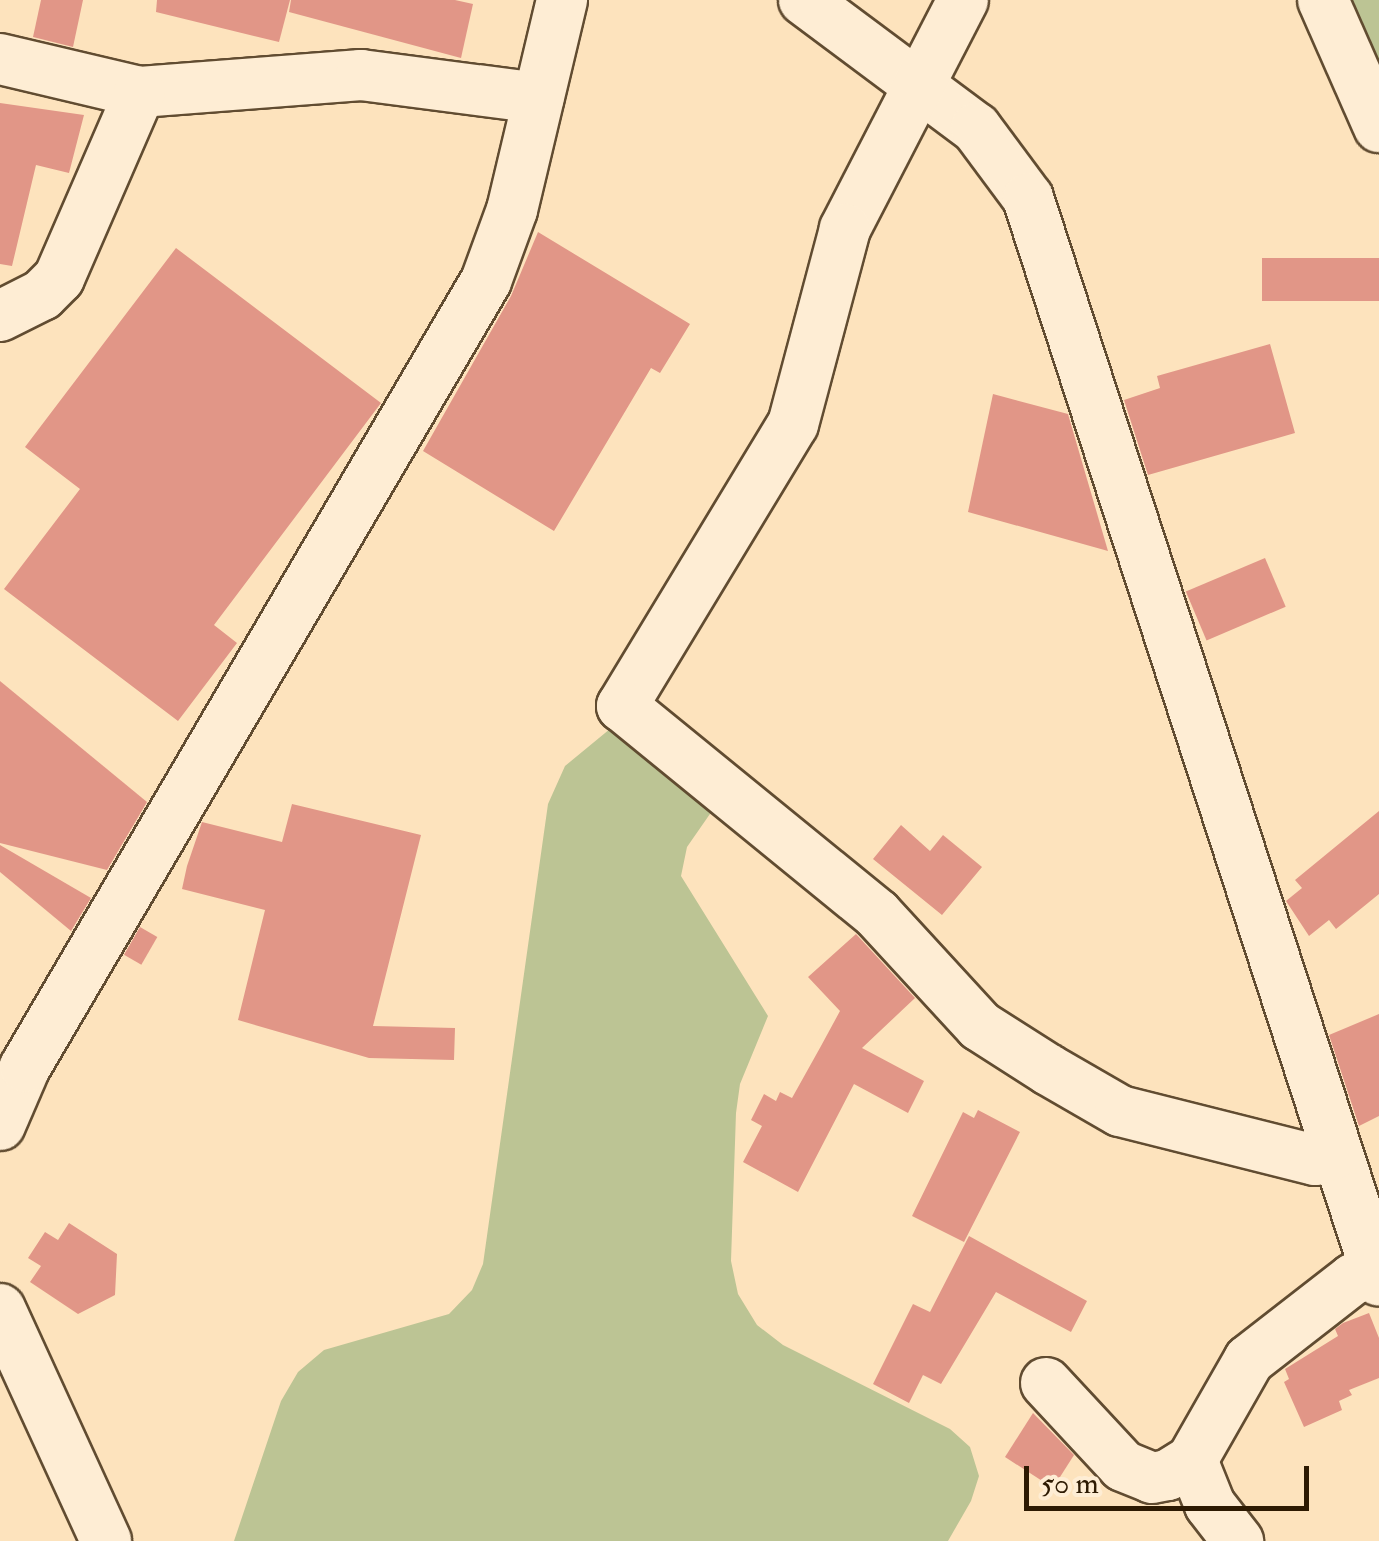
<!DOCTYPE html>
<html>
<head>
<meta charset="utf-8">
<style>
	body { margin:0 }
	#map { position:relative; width:1379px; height:1541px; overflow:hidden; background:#fde3bd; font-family:"IM FELL Double Pica",serif }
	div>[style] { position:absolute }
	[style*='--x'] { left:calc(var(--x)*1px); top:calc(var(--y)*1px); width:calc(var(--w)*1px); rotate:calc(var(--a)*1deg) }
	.green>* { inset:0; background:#bcc494 }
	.building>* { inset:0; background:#e19687; transform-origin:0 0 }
	.roads { filter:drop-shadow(2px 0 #614c31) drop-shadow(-2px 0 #614c31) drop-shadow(0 2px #614c31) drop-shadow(0 -2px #614c31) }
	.minor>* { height:50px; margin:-25px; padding:0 25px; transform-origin:25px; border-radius:25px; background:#feedd4 }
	span { translate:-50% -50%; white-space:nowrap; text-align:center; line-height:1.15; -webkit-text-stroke:8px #feedd4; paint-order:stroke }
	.scale { position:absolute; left:1024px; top:1466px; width:285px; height:45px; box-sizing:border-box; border:5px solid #2d1a02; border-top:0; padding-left:12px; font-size:30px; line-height:35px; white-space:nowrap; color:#2d1a02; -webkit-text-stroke:8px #feedd4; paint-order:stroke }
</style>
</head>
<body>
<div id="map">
	<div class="green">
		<div style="clip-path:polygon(1349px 0,1379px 0,1379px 69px)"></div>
		<div style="clip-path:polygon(616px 724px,712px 811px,687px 847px,681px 876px,768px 1016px,740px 1084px,736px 1113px,731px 1261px,738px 1294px,757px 1325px,783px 1345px,950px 1429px,970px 1447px,979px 1476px,971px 1501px,948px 1541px,234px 1541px,281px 1401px,298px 1372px,324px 1350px,449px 1314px,472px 1290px,483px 1264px,548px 804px,565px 766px)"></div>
	</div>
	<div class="building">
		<div style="clip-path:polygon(41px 0,83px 0,73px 47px,33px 37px)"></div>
		<div style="clip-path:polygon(157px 0,290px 0,279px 42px,156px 12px)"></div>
		<div style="clip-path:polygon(291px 0,455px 0,473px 4px,461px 58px,289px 12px)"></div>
		<div style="clip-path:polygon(0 103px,84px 115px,69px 173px,36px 165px,12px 266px,0 264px)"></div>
		<div style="clip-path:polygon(538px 232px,690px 324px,660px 373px,651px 368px,554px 531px,423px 451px,511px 296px)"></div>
		<div style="clip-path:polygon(176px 248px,381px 403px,214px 625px,237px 643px,178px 721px,4px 589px,80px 489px,25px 447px)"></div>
		<div style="left:1379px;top:258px;width:43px;height:117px;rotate:90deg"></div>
		<div style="clip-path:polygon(1270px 344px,1295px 433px,1148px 475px,1124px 400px,1160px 388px,1157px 376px)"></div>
		<div style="clip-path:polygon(993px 394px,1068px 414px,1108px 551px,968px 512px)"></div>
		<div style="left:1265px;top:558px;width:53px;height:86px;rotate:67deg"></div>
		<div style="clip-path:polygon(0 681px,147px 802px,107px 870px,0 843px)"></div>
		<div style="clip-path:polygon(292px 804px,421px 835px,373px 1026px,455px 1028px,454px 1060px,369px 1058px,238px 1020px,265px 910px,182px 889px,187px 866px,202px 822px,282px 842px)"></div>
		<div style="clip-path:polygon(1379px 811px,1379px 894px,1336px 929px,1329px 920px,1309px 936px,1286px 901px,1302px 888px,1295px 880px)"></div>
		<div style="clip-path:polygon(901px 825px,930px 851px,943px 835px,982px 867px,942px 915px,873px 859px)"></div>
		<div style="clip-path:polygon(0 845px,91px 898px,71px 931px,0 872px)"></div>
		<div style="left:140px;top:927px;width:20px;height:32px;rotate:30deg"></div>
		<div style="clip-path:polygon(856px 934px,915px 998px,862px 1048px,924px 1081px,908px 1113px,854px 1084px,798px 1192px,743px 1162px,762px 1126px,751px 1120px,764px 1094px,776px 1101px,780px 1092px,792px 1098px,821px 1046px,840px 1011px,808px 977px)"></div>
		<div style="clip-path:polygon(1379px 1014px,1379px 1116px,1359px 1126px,1329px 1035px)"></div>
		<div style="clip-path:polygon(978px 1110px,1020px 1132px,964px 1242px,912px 1216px,963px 1112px,974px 1118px)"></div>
		<div style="clip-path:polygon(69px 1223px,117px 1254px,115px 1295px,78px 1314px,30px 1282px,41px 1266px,28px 1258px,45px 1232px,58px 1240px)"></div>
		<div style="clip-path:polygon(969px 1236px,1087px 1301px,1071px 1332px,996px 1292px,941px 1384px,923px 1375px,909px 1403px,873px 1384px,913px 1304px,930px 1312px)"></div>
		<div style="clip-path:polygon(1369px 1313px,1379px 1338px,1379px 1378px,1349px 1390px,1352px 1395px,1339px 1401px,1342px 1410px,1304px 1427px,1284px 1382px,1289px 1379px,1285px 1369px,1338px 1336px,1335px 1329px,1343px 1323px)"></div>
		<div style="clip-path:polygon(1033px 1413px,1074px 1455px,1053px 1488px,1005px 1457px)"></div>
	</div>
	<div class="roads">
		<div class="minor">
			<div style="--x:804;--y:0;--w:214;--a:36.7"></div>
			<div style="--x:976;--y:128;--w:87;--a:53.4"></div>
			<div style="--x:1028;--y:198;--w:1138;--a:72.04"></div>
			<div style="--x:963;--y:0;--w:258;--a:117.3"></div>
			<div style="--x:845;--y:229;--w:202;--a:104.9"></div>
			<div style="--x:793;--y:424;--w:330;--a:121.2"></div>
			<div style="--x:622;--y:706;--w:329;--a:39.2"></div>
			<div style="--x:877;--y:914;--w:152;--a:47.4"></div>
			<div style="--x:980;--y:1026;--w:82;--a:32.5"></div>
			<div style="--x:1049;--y:1070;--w:82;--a:30"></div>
			<div style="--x:1120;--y:1111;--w:201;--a:14.1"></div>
			<div style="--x:1315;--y:1160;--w:22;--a:-18"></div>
			<div style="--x:1323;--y:0;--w:139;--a:66.2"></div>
			<div style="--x:0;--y:59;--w:144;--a:13.3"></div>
			<div style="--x:140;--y:92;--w:222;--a:-4.4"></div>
			<div style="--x:361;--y:75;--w:179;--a:7.4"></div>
			<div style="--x:0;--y:316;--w:47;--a:-26.6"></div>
			<div style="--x:42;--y:295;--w:24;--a:-45"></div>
			<div style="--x:59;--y:278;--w:203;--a:-66.5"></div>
			<div style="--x:0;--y:1125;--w:63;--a:-66.7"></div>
			<div style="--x:25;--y:1067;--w:911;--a:-59.61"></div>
			<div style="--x:486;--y:281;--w:76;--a:-69.9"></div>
			<div style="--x:512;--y:210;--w:216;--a:-76.6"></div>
			<div style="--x:0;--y:1309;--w:255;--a:65.4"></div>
			<div style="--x:1046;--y:1383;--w:113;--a:47.1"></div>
			<div style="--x:1123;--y:1466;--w:31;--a:22"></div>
			<div style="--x:1152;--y:1478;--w:16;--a:-11"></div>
			<div style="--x:1168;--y:1475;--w:28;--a:-32"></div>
			<div style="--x:1192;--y:1460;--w:115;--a:-60.3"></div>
			<div style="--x:1249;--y:1360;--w:132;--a:-37.9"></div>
			<div style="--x:1353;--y:1279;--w:24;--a:-17"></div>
			<div style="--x:1192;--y:1460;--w:48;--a:68.2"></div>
			<div style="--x:1210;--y:1505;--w:46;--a:52.1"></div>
		</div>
	</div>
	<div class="scale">50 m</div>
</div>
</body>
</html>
